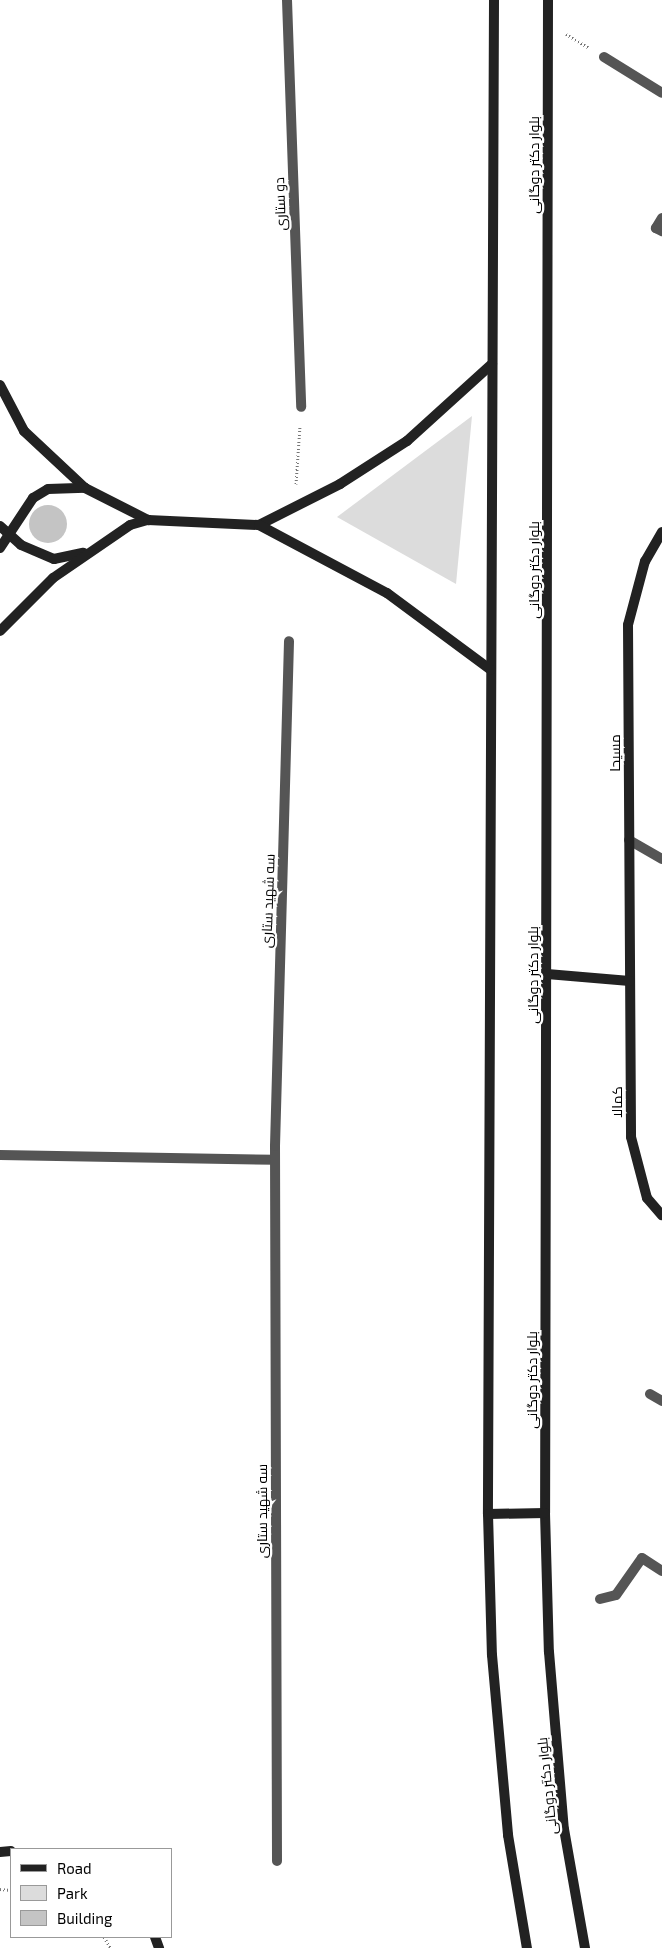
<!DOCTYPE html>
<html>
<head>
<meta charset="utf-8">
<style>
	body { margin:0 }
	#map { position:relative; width:662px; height:1948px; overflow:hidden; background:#fff; font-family:"Exo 2",Cairo,sans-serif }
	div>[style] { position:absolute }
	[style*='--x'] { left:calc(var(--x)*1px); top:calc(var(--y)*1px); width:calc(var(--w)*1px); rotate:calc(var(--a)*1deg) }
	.green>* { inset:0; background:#dcdcdc }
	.building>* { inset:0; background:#c4c4c4 }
	.round { border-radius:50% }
	.path>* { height:3px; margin-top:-1.5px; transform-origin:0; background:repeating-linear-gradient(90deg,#777 0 1px,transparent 0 3.5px) }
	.street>* { height:10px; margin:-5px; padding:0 5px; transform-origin:5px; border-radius:5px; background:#555 }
	.secondary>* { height:10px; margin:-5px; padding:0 5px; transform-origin:5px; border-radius:5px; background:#222 }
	span { translate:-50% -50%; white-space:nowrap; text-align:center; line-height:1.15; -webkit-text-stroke:4.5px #fff; paint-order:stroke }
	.street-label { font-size:14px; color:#000 }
	.legend { position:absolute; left:10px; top:1848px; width:162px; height:90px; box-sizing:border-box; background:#fff; border:1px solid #999; margin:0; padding:6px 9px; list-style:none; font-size:15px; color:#000 }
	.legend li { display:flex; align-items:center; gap:10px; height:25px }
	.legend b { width:25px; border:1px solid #999 }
</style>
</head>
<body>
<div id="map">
	<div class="green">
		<div style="clip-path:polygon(472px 416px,456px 584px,337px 517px)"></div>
	</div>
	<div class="building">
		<div class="round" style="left:29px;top:505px;width:38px;height:38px"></div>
	</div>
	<div class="path">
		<div style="--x:566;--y:34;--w:27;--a:31"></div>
		<div style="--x:296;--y:484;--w:59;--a:-86.1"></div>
		<div style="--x:0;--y:1889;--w:11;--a:5"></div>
		<div style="--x:104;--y:1937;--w:13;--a:58"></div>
	</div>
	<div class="street">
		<div style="--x:287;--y:0;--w:407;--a:88"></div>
		<div style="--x:604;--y:57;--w:68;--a:31.8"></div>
		<div style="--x:662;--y:218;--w:12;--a:121"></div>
		<div style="--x:656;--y:228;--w:7;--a:27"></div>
		<div style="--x:629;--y:840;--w:38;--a:30"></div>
		<div style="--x:0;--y:1155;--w:275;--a:1"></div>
		<div style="--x:650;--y:1394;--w:14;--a:30"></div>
		<div style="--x:600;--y:1599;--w:16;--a:-14"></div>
		<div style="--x:616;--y:1595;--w:45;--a:-54.9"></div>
		<div style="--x:642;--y:1558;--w:24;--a:33"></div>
		<div style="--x:277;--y:1861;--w:715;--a:-90.16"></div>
		<div style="--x:275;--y:1146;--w:505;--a:-88.41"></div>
	</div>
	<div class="secondary">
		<div style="--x:494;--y:0;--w:1514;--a:90.23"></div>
		<div style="--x:488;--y:1514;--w:141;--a:88.4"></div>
		<div style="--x:492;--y:1655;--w:181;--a:84.9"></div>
		<div style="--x:508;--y:1835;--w:115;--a:80.5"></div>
		<div style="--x:548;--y:0;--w:1513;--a:90.11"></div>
		<div style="--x:545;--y:1513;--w:139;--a:88.4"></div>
		<div style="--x:549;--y:1652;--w:178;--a:85.2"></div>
		<div style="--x:564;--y:1829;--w:121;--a:80"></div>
		<div style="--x:0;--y:385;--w:52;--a:62.4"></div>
		<div style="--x:24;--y:431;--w:83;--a:43.1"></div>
		<div style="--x:85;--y:488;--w:71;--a:26.9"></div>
		<div style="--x:259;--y:525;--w:91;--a:-26.8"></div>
		<div style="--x:340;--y:484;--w:80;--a:-32.7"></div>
		<div style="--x:407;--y:441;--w:115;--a:-42.2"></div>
		<div style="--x:0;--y:526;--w:28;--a:42"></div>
		<div style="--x:21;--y:545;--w:36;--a:23"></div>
		<div style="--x:54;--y:559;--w:30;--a:-12"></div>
		<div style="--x:662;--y:532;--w:34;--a:120"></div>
		<div style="--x:645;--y:561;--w:66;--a:104.9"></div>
		<div style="--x:628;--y:625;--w:512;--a:89.66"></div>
		<div style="--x:631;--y:1137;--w:63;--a:75.3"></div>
		<div style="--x:647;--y:1198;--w:23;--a:49"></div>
		<div style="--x:0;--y:548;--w:60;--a:-56.6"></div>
		<div style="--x:33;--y:498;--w:17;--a:-31"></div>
		<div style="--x:48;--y:489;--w:37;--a:-2"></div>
		<div style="--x:0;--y:631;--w:75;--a:-45"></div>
		<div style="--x:53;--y:578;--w:93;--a:-34.5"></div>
		<div style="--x:130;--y:525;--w:19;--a:-16"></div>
		<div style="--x:148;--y:520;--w:111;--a:2.6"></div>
		<div style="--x:259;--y:525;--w:145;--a:28"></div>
		<div style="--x:387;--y:593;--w:129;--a:36.5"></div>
		<div style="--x:547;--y:974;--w:83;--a:4.8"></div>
		<div style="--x:488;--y:1514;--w:57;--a:-1"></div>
		<div style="--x:0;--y:1852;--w:11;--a:-5"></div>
		<div style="--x:155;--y:1937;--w:12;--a:70"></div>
	</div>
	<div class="street-label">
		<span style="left:534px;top:165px;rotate:-90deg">بلوار دکتر دوگانی</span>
		<span style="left:280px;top:204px;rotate:-92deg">دو ستاری</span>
		<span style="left:534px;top:570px;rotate:-90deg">بلوار دکتر دوگانی</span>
		<span style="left:615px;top:753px;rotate:-90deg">مسیحا</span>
		<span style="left:268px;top:901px;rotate:-88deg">سه شهید ستاری</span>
		<span style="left:533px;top:975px;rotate:-90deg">بلوار دکتر دوگانی</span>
		<span style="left:617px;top:1102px;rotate:-90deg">کمالا</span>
		<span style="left:532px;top:1380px;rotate:-90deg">بلوار دکتر دوگانی</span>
		<span style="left:262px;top:1511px;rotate:-90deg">سه شهید ستاری</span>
		<span style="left:547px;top:1786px;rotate:-96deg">بلوار دکتر دوگانی</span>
	</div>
	<ul class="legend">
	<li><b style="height:6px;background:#222"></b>Road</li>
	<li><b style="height:14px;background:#dcdcdc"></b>Park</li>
	<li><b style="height:14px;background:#c4c4c4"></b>Building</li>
	</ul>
</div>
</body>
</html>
